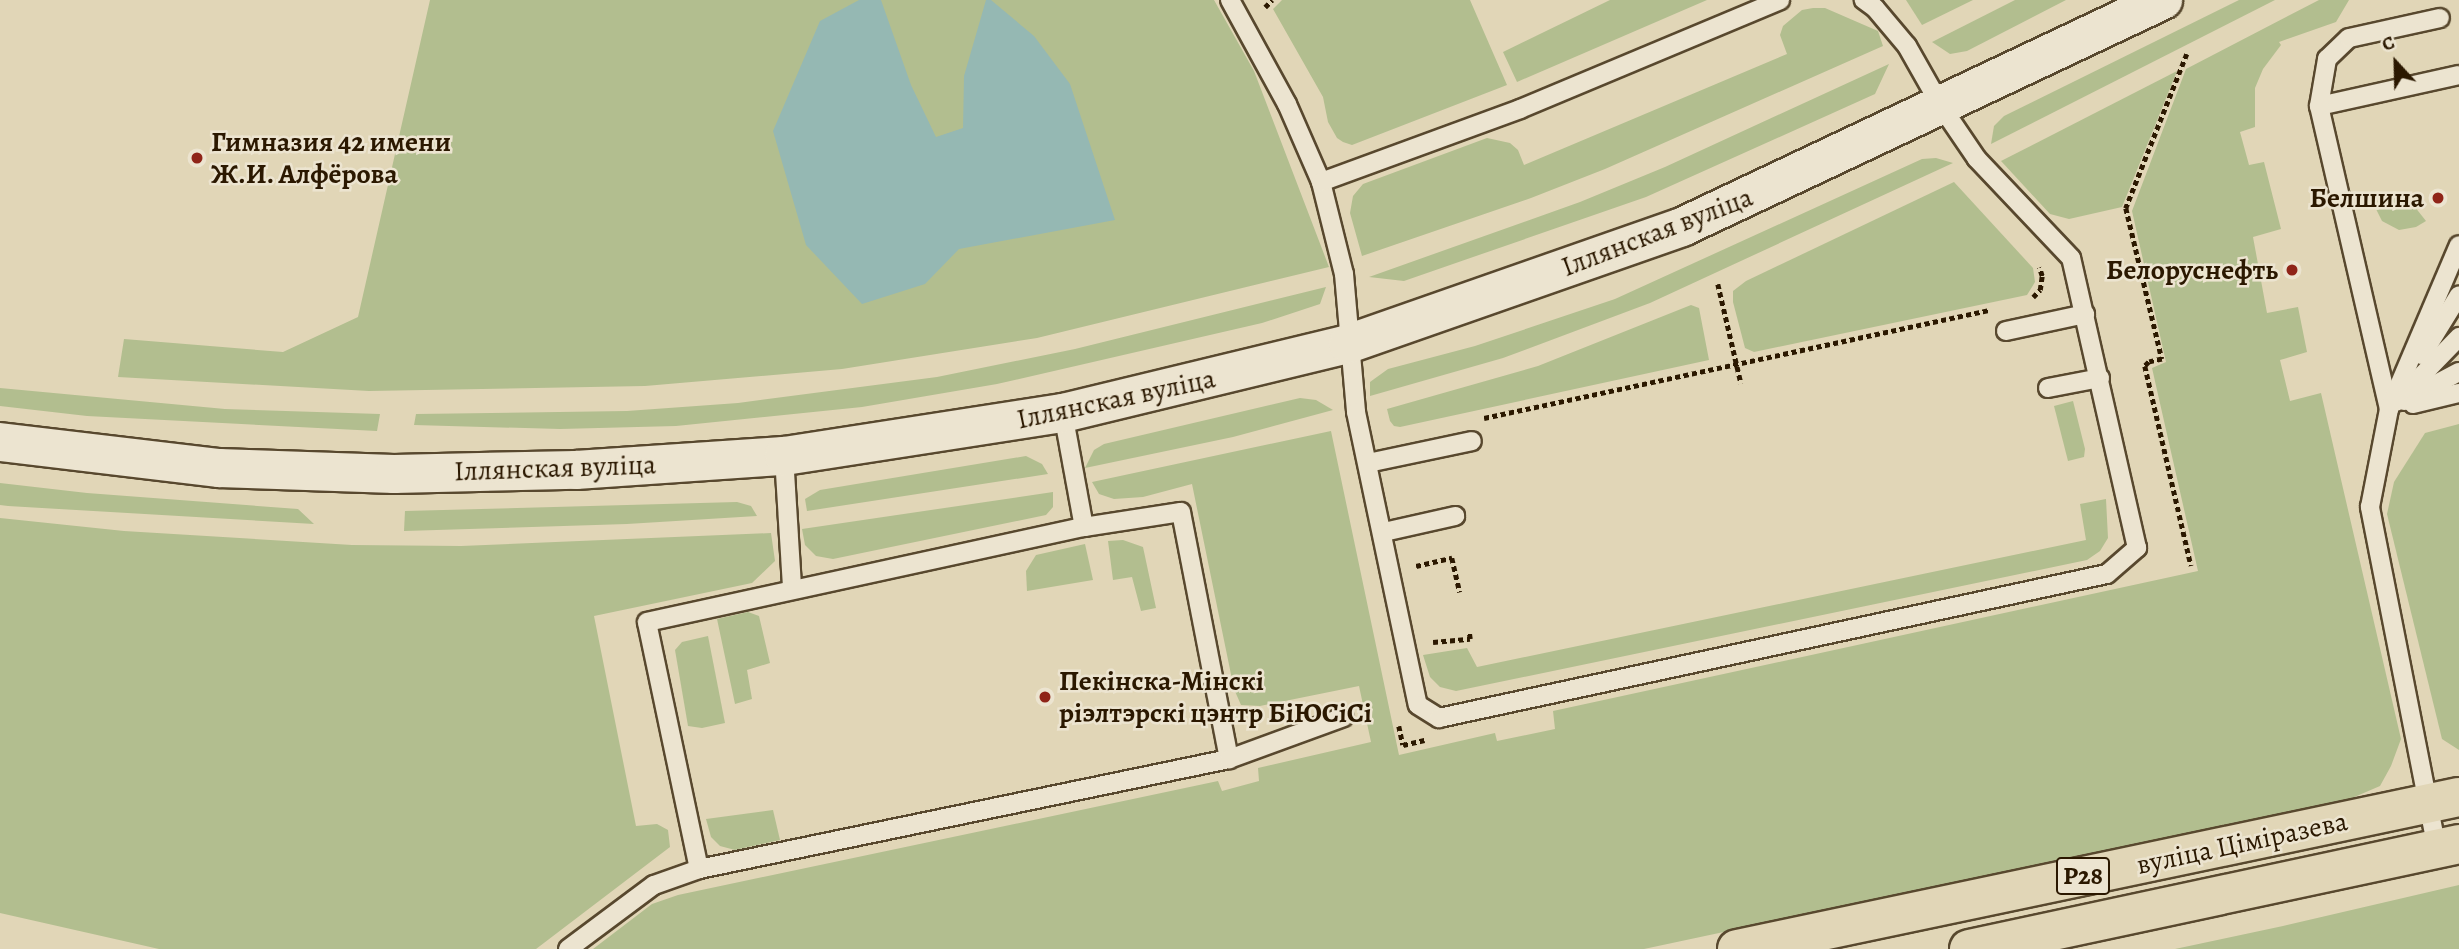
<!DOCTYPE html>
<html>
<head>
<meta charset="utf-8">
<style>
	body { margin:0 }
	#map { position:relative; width:2459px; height:949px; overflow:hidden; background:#e1d6b7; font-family:Alegreya,serif }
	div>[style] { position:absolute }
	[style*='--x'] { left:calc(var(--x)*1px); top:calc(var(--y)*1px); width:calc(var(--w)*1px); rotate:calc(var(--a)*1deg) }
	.green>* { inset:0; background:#b2be8f }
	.water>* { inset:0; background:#95b8b3 }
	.path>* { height:4.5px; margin-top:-2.25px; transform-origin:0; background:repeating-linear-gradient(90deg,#2b1800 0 5px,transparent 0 8.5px) }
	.roads { filter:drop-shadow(2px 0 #58482e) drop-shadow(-2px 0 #58482e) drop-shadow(0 2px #58482e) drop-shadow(0 -2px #58482e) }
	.lane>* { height:18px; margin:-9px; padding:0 9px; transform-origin:9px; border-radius:9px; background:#ece4d0 }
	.secondary>* { height:38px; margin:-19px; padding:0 19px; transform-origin:19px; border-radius:19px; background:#ece4d0 }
	.primary>* { height:38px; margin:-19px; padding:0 19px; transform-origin:19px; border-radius:19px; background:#e1d6b7 }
	.dots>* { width:19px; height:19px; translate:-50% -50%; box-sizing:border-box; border:4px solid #ece4d0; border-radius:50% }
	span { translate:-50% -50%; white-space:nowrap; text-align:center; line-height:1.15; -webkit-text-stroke:5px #ece4d0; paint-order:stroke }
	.shield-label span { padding:2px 5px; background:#ece4d0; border:2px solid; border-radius:5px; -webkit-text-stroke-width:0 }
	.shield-label { font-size:26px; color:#2b1800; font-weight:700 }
	.poi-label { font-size:28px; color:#2b1800; font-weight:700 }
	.left { translate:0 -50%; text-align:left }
	.right { translate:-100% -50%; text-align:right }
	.street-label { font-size:28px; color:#2b1800 }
	.north { position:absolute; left:2361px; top:28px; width:70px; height:70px; -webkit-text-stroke:5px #ece4d0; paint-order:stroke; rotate:338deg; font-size:19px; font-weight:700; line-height:28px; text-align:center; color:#2b1800 }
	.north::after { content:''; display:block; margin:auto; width:24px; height:32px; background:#2b1800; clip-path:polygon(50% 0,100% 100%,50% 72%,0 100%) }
</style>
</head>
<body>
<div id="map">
	<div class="green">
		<div style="clip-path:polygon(430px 0,1214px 0,1254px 71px,1329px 267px,1037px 338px,842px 369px,645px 386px,369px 391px,118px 377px,124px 339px,283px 352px,358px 317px)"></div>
		<div style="clip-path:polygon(1282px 0,1470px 0,1507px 85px,1352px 145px,1343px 142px,1337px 138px,1328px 122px,1323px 97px,1273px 9px)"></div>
		<div style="clip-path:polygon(1610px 0,1707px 0,1517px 82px,1503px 52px)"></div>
		<div style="clip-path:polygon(1906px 0,1973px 0,1922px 25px)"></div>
		<div style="clip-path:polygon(2015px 0,2066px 0,1967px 51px,1950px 54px,1932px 42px)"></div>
		<div style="clip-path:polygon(2239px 0,2275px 0,1991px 144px,1994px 126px,2004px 116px)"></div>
		<div style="clip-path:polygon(2319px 0,2349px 0,2336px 22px,2279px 42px,2281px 45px,2263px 69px,2255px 88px,2255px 127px,2240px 132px,2249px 165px,2264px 162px,2281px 229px,2253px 237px,2267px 313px,2298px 307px,2307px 352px,2280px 360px,2290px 401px,2321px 393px,2401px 739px,2391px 766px,2380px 786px,2352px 798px,1644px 949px,593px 949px,652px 904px,678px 895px,1218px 781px,1222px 791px,1259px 781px,1258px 768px,1371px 742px,1359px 686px,1260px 706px,1241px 705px,1234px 689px,1192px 484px,1143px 497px,1114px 499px,1099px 494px,1092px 482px,1331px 431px,1399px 755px,1495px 733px,1497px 741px,1555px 729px,1553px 711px,2198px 571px,2152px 368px,2166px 362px,2132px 211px,2186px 69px)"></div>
		<div style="clip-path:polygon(1813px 8px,1825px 8px,1878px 31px,1883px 46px,1605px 169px,1531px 198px,1362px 256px,1350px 213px,1353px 196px,1363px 184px,1487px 138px,1510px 143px,1518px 150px,1524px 165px,1787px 54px,1780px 35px,1783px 26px,1802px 10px)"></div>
		<div style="clip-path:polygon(1889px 64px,1875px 94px,1646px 197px,1404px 281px,1369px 277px,1580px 202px,1665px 167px)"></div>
		<div style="clip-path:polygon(2177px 71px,2122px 207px,2069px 219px,2050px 214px,2001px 161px)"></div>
		<div style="clip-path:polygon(1936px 158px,1953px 163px,1650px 303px,1503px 358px,1370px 396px,1370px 382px,1388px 369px,1475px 346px,1615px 299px,1922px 159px)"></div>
		<div style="clip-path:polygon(1954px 182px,2033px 268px,2035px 282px,2027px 295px,1754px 352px,1745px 348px,1733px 302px,1733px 291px,1746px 281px)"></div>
		<div style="clip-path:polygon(2389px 194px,2407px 197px,2426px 221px,2416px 227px,2399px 230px,2382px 221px,2373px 203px)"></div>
		<div style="clip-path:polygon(1326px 287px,1320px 304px,1262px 323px,997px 384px,862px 407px,676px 426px,560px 429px,414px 425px,416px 414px,627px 411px,738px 403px,937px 377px,1075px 349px)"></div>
		<div style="clip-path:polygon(1691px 305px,1699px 308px,1709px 360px,1400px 427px,1394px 426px,1390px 421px,1387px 409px,1538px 366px)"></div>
		<div style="clip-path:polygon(0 388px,225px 409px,380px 414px,377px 431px,87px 416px,0 406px)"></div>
		<div style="clip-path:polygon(1300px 398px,1316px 400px,1333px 410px,1233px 437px,1085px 468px,1094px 450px,1104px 444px)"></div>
		<div style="clip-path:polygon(2073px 401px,2085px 449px,2084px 457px,2068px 461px,2054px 406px)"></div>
		<div style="clip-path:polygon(2459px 424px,2459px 750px,2442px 739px,2387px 514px,2394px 482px,2425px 433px)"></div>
		<div style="clip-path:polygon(1026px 456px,1042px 464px,1048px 474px,807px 511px,805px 499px,820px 490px)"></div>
		<div style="clip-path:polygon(0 483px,87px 493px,298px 509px,314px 524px,8px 506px,0 505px)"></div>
		<div style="clip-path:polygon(1053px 492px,1053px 507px,1046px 515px,833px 559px,816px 556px,805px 545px,802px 529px)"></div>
		<div style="clip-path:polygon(2106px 499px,2108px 538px,2100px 551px,2087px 560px,1456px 691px,1440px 687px,1430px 677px,1423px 655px,1467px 648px,1477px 667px,2086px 540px,2080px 504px)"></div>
		<div style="clip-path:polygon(737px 502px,751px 506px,757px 516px,627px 524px,404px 531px,405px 511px)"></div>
		<div style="clip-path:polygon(0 518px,124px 531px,352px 545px,461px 546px,771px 533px,775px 561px,752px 583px,594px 616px,636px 826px,657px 824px,668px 830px,670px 847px,536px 949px,159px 949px,0 913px)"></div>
		<div style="clip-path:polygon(1123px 540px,1143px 547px,1156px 608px,1141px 611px,1132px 577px,1113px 580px,1108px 541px)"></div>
		<div style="clip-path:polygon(1085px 544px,1093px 580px,1027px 591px,1026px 571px,1036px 555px)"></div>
		<div style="clip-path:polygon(748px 612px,759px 616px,770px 663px,747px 670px,752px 699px,735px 704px,717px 619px)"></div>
		<div style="clip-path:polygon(708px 636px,725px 723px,702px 728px,688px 726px,675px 650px,682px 642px)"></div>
		<div style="clip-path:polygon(773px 810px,780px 840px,735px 850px,720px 846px,711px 837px,706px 819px)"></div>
		<div style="clip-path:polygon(2459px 885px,2459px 949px,2175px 949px,2283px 926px)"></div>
	</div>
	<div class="water">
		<div style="clip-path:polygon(859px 0,881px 0,911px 85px,936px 137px,963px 128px,964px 76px,986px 0,991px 0,1034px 36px,1070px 84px,1115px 220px,959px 249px,925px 284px,862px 304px,806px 245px,773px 131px,820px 21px)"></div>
	</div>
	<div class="path">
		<div style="--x:1265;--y:7;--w:10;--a:-45"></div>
		<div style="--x:2187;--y:54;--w:166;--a:111.6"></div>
		<div style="--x:2126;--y:208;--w:155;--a:76.6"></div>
		<div style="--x:2162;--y:359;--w:13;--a:167"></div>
		<div style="--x:2149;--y:362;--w:6;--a:135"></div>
		<div style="--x:2145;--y:366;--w:205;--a:77"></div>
		<div style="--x:1718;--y:284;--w:102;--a:76.9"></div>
		<div style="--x:2033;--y:297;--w:10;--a:-45"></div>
		<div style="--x:2040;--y:290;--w:14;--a:-82"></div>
		<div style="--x:2042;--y:276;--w:9;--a:-108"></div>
		<div style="--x:1484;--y:418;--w:516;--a:-12.07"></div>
		<div style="--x:1416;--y:566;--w:37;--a:-13"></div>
		<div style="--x:1452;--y:558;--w:35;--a:77"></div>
		<div style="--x:1433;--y:642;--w:37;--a:-5"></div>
		<div style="--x:1470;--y:639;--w:7;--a:-98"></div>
		<div style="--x:1399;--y:726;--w:19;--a:78"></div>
		<div style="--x:1403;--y:745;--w:22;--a:-13"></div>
	</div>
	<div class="roads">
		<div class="lane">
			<div style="--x:1230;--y:0;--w:119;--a:61.3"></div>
			<div style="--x:1287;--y:104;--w:85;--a:66.4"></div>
			<div style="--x:1321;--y:182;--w:95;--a:76"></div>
			<div style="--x:1344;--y:274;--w:139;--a:85"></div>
			<div style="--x:1356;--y:412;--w:299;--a:78.1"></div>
			<div style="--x:1418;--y:705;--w:25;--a:32"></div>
			<div style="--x:1439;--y:718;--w:683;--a:-12.17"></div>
			<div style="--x:2107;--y:574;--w:40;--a:-41"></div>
			<div style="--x:2137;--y:548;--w:297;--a:-102.8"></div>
			<div style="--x:2071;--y:258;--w:137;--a:-133.5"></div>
			<div style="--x:1977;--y:159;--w:64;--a:-124.2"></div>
			<div style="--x:1941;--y:106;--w:69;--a:-119.5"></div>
			<div style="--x:1907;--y:46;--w:50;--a:-130.1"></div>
			<div style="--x:1875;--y:8;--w:14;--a:-144"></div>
			<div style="--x:2319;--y:106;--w:143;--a:-12.5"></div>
			<div style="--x:1321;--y:182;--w:212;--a:-20.1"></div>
			<div style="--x:1520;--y:109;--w:282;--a:-22.7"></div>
			<div style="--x:2006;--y:331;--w:81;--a:-12.1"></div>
			<div style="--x:2422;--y:355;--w:70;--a:-58.3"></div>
			<div style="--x:2048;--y:388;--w:53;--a:-10.9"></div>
			<div style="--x:2404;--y:401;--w:62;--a:-27.8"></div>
			<div style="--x:2396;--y:402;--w:91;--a:-45.9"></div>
			<div style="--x:2413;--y:404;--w:47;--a:-13.4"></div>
			<div style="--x:2389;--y:409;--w:311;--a:-103"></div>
			<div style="--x:2319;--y:106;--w:48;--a:-80.3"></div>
			<div style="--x:2327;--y:59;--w:30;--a:-44"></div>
			<div style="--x:2349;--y:38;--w:93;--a:-12.4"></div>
			<div style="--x:1063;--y:413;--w:116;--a:79.6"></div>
			<div style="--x:784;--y:456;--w:132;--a:86.5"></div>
			<div style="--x:1368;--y:463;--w:106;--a:-11.9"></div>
			<div style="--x:1181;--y:512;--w:252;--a:79"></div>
			<div style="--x:1229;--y:759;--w:541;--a:168.27"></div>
			<div style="--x:699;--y:869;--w:252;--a:-101.9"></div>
			<div style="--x:647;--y:622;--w:447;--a:-12.3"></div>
			<div style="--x:1084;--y:527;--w:98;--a:-8.8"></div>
			<div style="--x:1384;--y:532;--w:73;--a:-12.7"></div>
			<div style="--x:1229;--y:759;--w:122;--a:-20.1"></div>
			<div style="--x:2437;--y:849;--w:349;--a:-101.1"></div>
			<div style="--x:2370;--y:507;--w:100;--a:-79"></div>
			<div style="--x:2389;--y:409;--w:178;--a:-66.9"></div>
			<div style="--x:568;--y:949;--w:107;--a:-36.7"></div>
			<div style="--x:654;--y:885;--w:48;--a:-19.6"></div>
		</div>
		<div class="secondary">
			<div style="--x:0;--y:442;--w:221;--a:6.8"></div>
			<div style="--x:219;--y:468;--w:175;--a:2"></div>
			<div style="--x:394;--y:474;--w:182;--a:-1.3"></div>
			<div style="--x:576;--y:470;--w:208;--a:-3.9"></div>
			<div style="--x:784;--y:456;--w:282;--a:-8.8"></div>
			<div style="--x:1063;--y:413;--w:293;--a:-13.6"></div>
			<div style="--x:1348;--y:344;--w:354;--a:-19.3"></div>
			<div style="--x:1682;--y:227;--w:532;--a:-25.26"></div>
		</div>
		<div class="primary">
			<div style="--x:1737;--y:949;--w:738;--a:-11.89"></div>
			<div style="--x:1969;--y:949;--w:501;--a:-12.09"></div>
		</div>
	</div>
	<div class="dots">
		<div style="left:197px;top:158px;background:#8f2418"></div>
		<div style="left:2438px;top:198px;background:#8f2418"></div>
		<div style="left:2292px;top:270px;background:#8f2418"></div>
		<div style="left:1045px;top:697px;background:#8f2418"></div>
	</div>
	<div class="shield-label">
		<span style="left:2083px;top:876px">Р28</span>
	</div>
	<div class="poi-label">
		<span class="left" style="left:211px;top:158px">Гимназия 42 имени<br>Ж.И. Алфёрова</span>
		<span class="right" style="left:2424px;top:198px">Белшина</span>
		<span class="right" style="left:2278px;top:270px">Белоруснефть</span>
		<span class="left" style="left:1059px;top:697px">Пекінска-Мінскі<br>ріэлтэрскі цэнтр БіЮСіСі</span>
	</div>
	<div class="street-label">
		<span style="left:1657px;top:232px;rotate:-21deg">Іллянская вуліца</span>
		<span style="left:1116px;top:399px;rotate:-12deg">Іллянская вуліца</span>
		<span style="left:555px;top:468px;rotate:-2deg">Іллянская вуліца</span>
		<span style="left:2242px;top:843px;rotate:-12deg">вуліца Ціміразева</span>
	</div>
	<div class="north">С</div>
</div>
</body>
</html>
